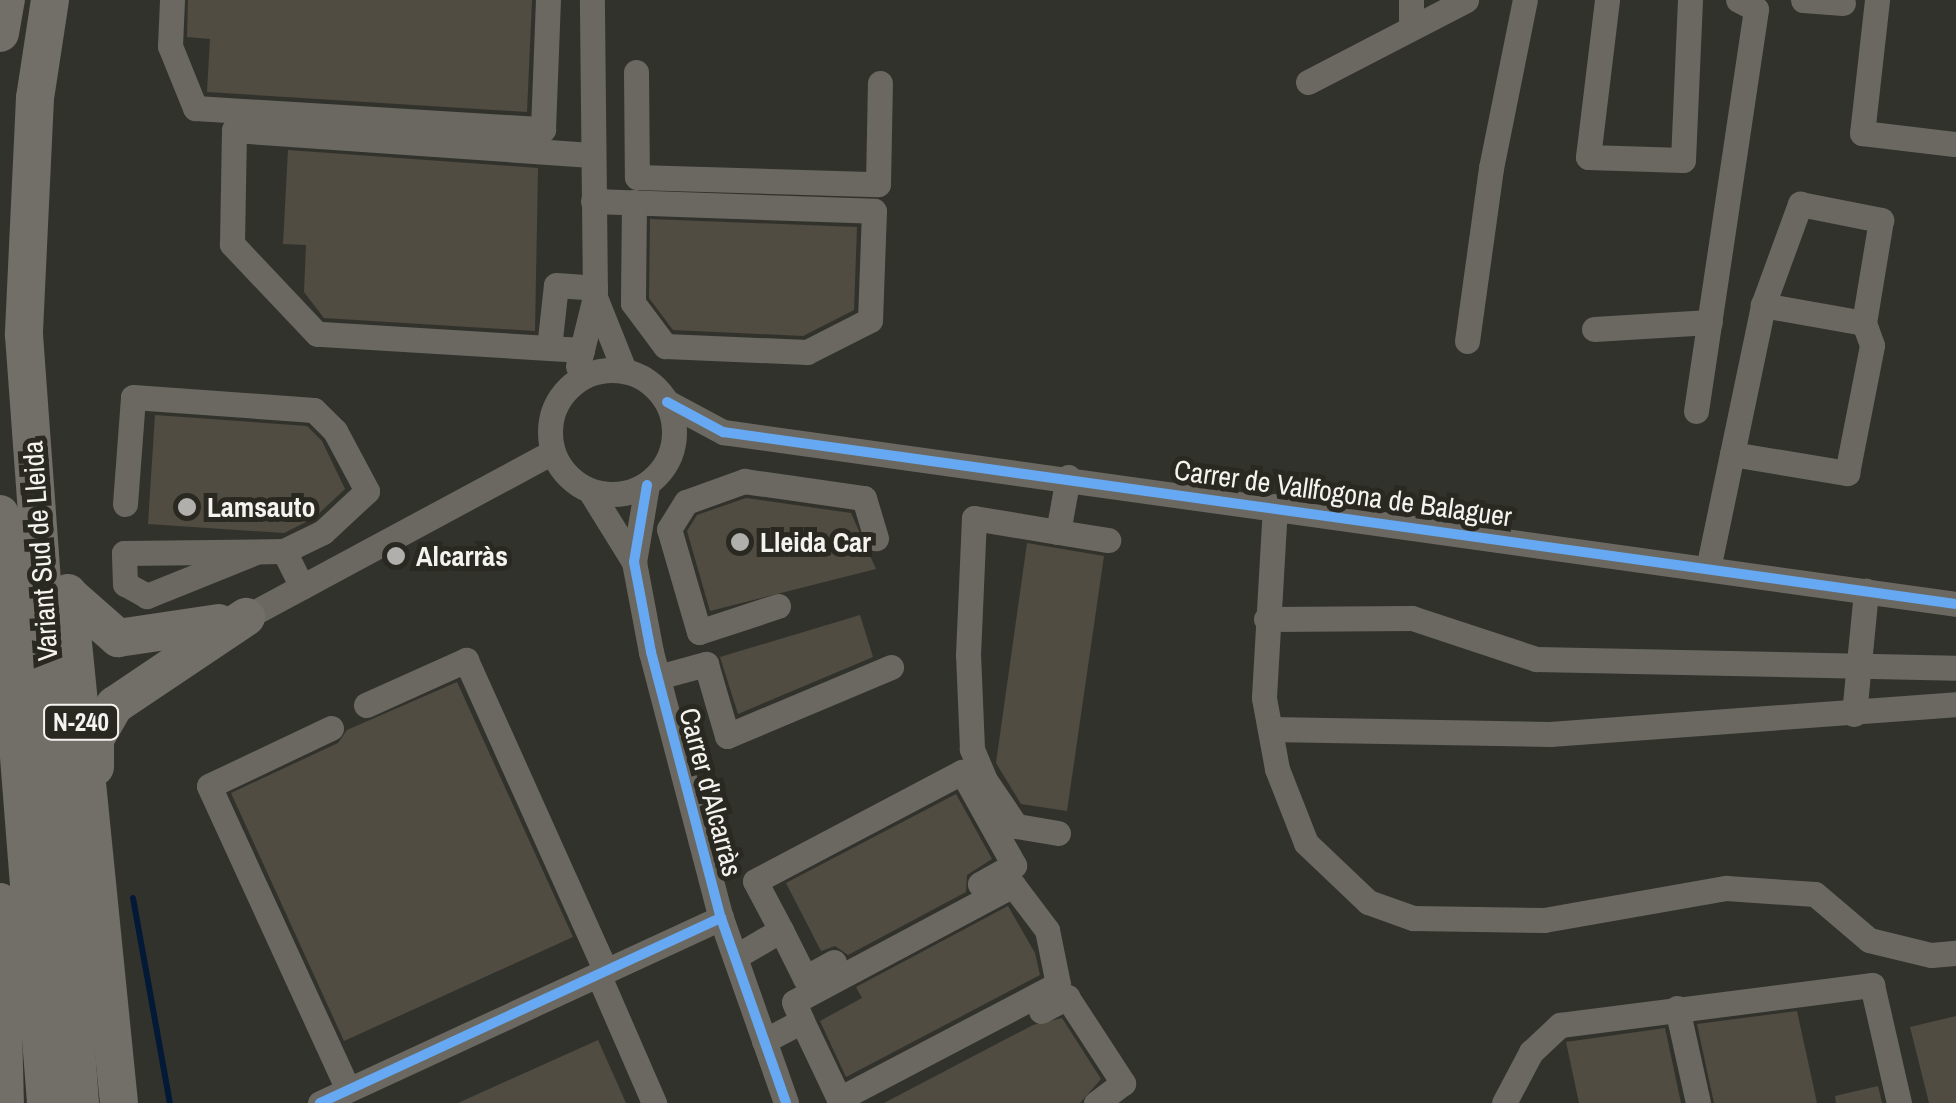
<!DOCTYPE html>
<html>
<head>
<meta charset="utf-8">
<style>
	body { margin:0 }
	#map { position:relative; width:1956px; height:1103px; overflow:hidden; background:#32322d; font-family:"Archivo Narrow",sans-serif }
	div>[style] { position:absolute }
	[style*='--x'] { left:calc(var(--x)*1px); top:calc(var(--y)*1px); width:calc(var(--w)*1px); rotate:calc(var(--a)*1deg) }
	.stream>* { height:6px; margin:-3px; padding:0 3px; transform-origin:3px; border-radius:3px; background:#041936 }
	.building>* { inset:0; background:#514c42 }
	.minor>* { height:25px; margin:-12.5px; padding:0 12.5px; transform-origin:12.5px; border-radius:12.5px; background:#6a6861 }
	.minor>.ring { margin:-12.5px; padding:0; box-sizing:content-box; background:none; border:25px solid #6a6861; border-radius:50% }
	.highway>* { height:38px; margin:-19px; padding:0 19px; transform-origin:19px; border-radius:19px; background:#726e68 }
	.cycleway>* { height:10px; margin:-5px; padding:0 5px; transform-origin:5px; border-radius:5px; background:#66a8f1 }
	.dots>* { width:28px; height:28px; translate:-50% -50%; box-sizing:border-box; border:5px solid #2a2921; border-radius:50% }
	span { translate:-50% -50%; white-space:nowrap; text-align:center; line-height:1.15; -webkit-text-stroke:10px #2a2921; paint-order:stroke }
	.shield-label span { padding:2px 8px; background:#2a2921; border:2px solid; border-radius:8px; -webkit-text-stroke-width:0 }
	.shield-label { font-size:25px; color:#f5f3ef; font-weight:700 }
	.street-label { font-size:28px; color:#f5f3ef }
	.poi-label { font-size:28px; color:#f5f3ef; font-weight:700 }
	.left { translate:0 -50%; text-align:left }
</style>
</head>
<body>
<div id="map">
	<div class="stream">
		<div style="--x:133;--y:898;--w:208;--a:79.8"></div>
	</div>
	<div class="building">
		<div style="clip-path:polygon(188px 0,532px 0,527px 112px,207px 92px,210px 39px,187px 37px)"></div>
		<div style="clip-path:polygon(288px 150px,538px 168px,535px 331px,324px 318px,304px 292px,306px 245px,283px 244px)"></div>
		<div style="clip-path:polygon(650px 219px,857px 227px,854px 310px,803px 336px,673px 330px,649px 298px)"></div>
		<div style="clip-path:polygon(155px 415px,307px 426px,322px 441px,345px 489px,314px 518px,284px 533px,148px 524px)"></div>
		<div style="clip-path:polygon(746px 498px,851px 513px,876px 569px,710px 611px,687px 531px,697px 515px)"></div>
		<div style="clip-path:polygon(1027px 543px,1104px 556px,1067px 811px,1021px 804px,996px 763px)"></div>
		<div style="clip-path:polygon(860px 615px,873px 657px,738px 714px,720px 657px)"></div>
		<div style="clip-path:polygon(457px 682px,573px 937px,344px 1041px,231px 793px,338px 743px,347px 730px)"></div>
		<div style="clip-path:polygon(956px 794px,992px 859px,967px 875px,966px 892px,848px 955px,835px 946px,821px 951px,786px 883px)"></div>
		<div style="clip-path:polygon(1008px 906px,1035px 953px,1040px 975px,846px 1077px,820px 1021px,862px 998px,856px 987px)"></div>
		<div style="clip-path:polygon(1797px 1011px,1817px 1103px,1714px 1103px,1697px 1024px)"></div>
		<div style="clip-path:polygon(1956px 1016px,1956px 1103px,1929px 1103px,1910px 1027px)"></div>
		<div style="clip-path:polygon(1062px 1018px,1101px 1079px,1080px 1103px,884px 1103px,1033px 1025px)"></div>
		<div style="clip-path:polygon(1665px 1028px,1681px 1103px,1579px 1103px,1566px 1042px)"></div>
		<div style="clip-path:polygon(598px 1040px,626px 1103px,458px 1103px)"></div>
		<div style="clip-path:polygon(1878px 1086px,1882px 1103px,1836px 1103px,1835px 1096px)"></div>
	</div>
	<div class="minor">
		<div style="--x:172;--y:0;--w:46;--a:92.5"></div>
		<div style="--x:170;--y:46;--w:67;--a:68"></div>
		<div style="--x:195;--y:108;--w:349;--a:3.5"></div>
		<div style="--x:543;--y:129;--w:129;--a:-87.8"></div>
		<div style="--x:1411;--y:0;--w:28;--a:90"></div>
		<div style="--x:1607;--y:0;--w:158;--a:96.9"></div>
		<div style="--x:1588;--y:157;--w:95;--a:1.8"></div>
		<div style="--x:1683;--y:160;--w:160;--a:-87.5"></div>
		<div style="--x:1803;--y:0;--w:40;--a:4.3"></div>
		<div style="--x:1877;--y:0;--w:134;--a:96.4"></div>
		<div style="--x:1862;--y:133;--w:93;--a:6.8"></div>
		<div style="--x:636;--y:72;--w:105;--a:89.5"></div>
		<div style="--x:637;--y:177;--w:241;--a:1.7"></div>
		<div style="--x:878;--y:184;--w:101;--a:-88.9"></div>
		<div style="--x:1308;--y:82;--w:178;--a:-27.4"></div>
		<div style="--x:593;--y:201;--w:281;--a:2"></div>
		<div style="--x:874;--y:211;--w:109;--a:92.1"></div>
		<div style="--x:870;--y:320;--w:71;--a:153.1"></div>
		<div style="--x:807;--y:352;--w:142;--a:-177.6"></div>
		<div style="--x:634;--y:202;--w:101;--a:90.6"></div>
		<div style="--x:633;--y:303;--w:54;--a:53.3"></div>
		<div style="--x:595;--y:297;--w:79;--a:68.3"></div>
		<div style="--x:1594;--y:329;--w:116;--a:-3.5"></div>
		<div style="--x:1467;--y:341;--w:175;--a:-82.1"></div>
		<div style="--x:1491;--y:168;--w:171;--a:-78.6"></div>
		<div style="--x:549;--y:348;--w:63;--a:-83.7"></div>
		<div style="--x:556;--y:285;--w:39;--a:4"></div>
		<div style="--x:582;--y:350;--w:265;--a:-176.5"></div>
		<div style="--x:317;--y:334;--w:124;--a:-133.4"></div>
		<div style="--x:232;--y:244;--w:114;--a:-89"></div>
		<div style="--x:234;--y:130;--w:358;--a:4"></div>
		<div style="--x:578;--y:366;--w:71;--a:-76.2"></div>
		<div style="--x:595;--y:297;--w:297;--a:-90.6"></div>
		<div class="ring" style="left:550px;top:370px;width:99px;height:99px"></div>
		<div style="--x:667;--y:402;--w:64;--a:28.2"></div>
		<div style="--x:723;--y:432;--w:1245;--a:7.94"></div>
		<div style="--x:1696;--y:411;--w:406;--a:-81.5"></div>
		<div style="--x:1756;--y:9;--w:20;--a:-153"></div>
		<div style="--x:1732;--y:454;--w:117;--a:9.4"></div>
		<div style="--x:1847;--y:473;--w:130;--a:-78.9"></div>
		<div style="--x:1872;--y:345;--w:23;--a:-110"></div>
		<div style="--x:647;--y:485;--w:78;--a:99.6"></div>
		<div style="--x:634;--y:562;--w:92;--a:79.3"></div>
		<div style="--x:651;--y:652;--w:275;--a:75.3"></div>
		<div style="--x:721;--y:918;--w:196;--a:70.6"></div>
		<div style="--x:590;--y:491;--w:84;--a:58.2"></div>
		<div style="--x:125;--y:504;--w:107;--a:-85.7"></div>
		<div style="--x:133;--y:397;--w:181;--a:4.1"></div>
		<div style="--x:314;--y:410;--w:30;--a:45"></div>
		<div style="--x:335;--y:431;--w:68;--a:61.9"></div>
		<div style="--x:367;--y:491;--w:60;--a:137"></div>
		<div style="--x:323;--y:532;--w:43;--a:154"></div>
		<div style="--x:284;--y:551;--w:40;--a:63.4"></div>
		<div style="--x:1275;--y:506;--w:192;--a:93.3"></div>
		<div style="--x:1264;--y:698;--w:72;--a:79.6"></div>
		<div style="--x:1277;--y:769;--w:79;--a:68.6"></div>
		<div style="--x:1306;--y:843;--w:86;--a:43.6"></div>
		<div style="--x:1368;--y:902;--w:48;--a:19.6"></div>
		<div style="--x:1413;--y:918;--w:131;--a:0.9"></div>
		<div style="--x:1544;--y:920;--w:185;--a:-10"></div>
		<div style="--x:1726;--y:888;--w:89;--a:3.9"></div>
		<div style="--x:1815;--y:894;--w:71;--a:40.4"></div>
		<div style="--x:1869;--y:940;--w:64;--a:13.6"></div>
		<div style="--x:1931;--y:955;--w:25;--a:-5"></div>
		<div style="--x:1058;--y:532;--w:51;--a:9.1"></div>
		<div style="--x:256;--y:552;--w:118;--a:158"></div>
		<div style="--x:147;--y:596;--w:25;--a:-151"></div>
		<div style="--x:125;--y:584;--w:31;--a:-92"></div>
		<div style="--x:124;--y:553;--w:160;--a:-0.7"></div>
		<div style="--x:1708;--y:569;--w:270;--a:-78.2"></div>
		<div style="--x:1763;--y:305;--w:108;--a:-69.9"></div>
		<div style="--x:1800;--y:204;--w:83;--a:11.2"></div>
		<div style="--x:1881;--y:220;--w:104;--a:99.4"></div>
		<div style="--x:1864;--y:323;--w:103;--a:-169.9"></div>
		<div style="--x:778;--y:606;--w:83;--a:161.8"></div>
		<div style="--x:699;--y:632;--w:107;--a:-106.2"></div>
		<div style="--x:669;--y:529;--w:32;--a:-58"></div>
		<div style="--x:686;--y:502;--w:62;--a:-19.9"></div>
		<div style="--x:744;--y:481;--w:121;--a:8.1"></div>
		<div style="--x:864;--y:498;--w:42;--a:73.3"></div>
		<div style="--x:246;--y:617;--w:348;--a:-28.3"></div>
		<div style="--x:1266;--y:619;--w:146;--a:-0.4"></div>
		<div style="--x:1412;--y:618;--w:131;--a:18.3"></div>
		<div style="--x:1536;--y:659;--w:420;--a:1.2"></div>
		<div style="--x:658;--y:677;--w:50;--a:-15.2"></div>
		<div style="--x:706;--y:664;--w:75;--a:73.7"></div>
		<div style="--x:727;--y:736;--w:178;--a:-22.8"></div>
		<div style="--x:366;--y:705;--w:110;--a:-24.2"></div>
		<div style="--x:466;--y:660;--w:341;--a:65.8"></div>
		<div style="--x:1854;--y:714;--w:124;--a:-84.4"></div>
		<div style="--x:331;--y:728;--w:135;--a:154.6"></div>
		<div style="--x:209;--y:786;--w:333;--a:65.4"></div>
		<div style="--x:1270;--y:729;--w:280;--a:1"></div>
		<div style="--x:1550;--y:734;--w:407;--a:-4.2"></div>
		<div style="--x:1058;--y:833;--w:43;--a:-170.5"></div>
		<div style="--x:1016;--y:826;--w:55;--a:-124"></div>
		<div style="--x:985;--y:780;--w:34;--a:-113"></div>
		<div style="--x:972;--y:749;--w:94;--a:-92.4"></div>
		<div style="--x:968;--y:655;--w:137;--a:-87.5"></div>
		<div style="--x:974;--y:518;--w:85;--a:9.5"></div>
		<div style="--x:1058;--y:532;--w:56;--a:-79.7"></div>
		<div style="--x:781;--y:930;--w:55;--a:-118"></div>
		<div style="--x:755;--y:881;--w:234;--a:-27.8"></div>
		<div style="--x:962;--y:772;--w:107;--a:60.8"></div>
		<div style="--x:1014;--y:865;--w:39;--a:151"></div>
		<div style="--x:735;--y:957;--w:53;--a:-30.4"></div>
		<div style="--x:781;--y:930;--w:54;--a:63.4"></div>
		<div style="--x:805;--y:978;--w:33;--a:-29"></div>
		<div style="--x:598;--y:974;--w:141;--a:66.5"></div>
		<div style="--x:1677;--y:1008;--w:97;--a:77.5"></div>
		<div style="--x:1041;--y:1011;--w:30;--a:-28"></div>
		<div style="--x:1067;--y:997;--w:103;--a:56.9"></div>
		<div style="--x:1123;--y:1083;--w:34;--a:143"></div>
		<div style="--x:764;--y:1041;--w:43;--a:-27.8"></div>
		<div style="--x:802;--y:1021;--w:86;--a:64.6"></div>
		<div style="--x:839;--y:1099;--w:247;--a:-27.7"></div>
		<div style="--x:1058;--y:984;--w:55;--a:-101.5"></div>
		<div style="--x:1047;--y:930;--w:56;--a:-127.1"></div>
		<div style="--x:1013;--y:885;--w:248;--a:151.9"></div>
		<div style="--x:794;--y:1002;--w:21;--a:67"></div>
		<div style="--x:320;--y:1103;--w:442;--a:-24.8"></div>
		<div style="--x:1504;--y:1103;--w:58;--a:-62.1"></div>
		<div style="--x:1531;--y:1052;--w:40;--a:-43"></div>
		<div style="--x:1560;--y:1025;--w:315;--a:-7.3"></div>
		<div style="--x:1872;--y:985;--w:121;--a:77.1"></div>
	</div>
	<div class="highway">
		<div style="--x:50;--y:0;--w:99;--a:98.7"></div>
		<div style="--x:35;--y:98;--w:237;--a:92.7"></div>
		<div style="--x:24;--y:335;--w:770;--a:85.83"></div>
		<div style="--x:0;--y:33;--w:34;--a:-80"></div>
		<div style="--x:0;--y:514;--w:591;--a:85.53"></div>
		<div style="--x:68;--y:593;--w:513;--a:84.29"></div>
		<div style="--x:68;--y:594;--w:67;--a:41.3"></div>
		<div style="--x:118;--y:638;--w:102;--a:-8.4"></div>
		<div style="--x:95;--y:767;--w:28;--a:-90"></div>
		<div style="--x:95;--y:739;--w:39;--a:-60"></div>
		<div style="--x:115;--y:705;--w:158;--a:-33.9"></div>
		<div style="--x:0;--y:902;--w:201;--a:88.6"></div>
	</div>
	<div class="cycleway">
		<div style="--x:667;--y:402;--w:64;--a:28.2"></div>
		<div style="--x:723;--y:432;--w:1245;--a:7.94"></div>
		<div style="--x:647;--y:485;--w:78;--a:99.6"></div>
		<div style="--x:634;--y:562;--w:92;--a:79.3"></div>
		<div style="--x:651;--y:652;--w:275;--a:75.3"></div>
		<div style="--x:721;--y:918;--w:196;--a:70.6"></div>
		<div style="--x:320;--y:1103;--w:442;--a:-24.8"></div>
	</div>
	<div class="dots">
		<div style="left:187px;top:507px;background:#b1afab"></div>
		<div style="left:740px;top:542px;background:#b1afab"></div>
		<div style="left:396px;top:556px;background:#b1afab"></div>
	</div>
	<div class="shield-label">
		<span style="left:81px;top:722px">N-240</span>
	</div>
	<div class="street-label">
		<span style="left:1343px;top:493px;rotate:8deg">Carrer de Vallfogona de Balaguer</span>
		<span style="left:40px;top:551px;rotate:-94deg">Variant Sud de Lleida</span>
		<span style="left:711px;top:792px;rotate:75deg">Carrer d'Alcarràs</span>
	</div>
	<div class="poi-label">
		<span class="left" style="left:207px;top:507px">Lamsauto</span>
		<span class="left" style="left:760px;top:542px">Lleida Car</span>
		<span class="left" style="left:416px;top:556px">Alcarràs</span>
	</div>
</div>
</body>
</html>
